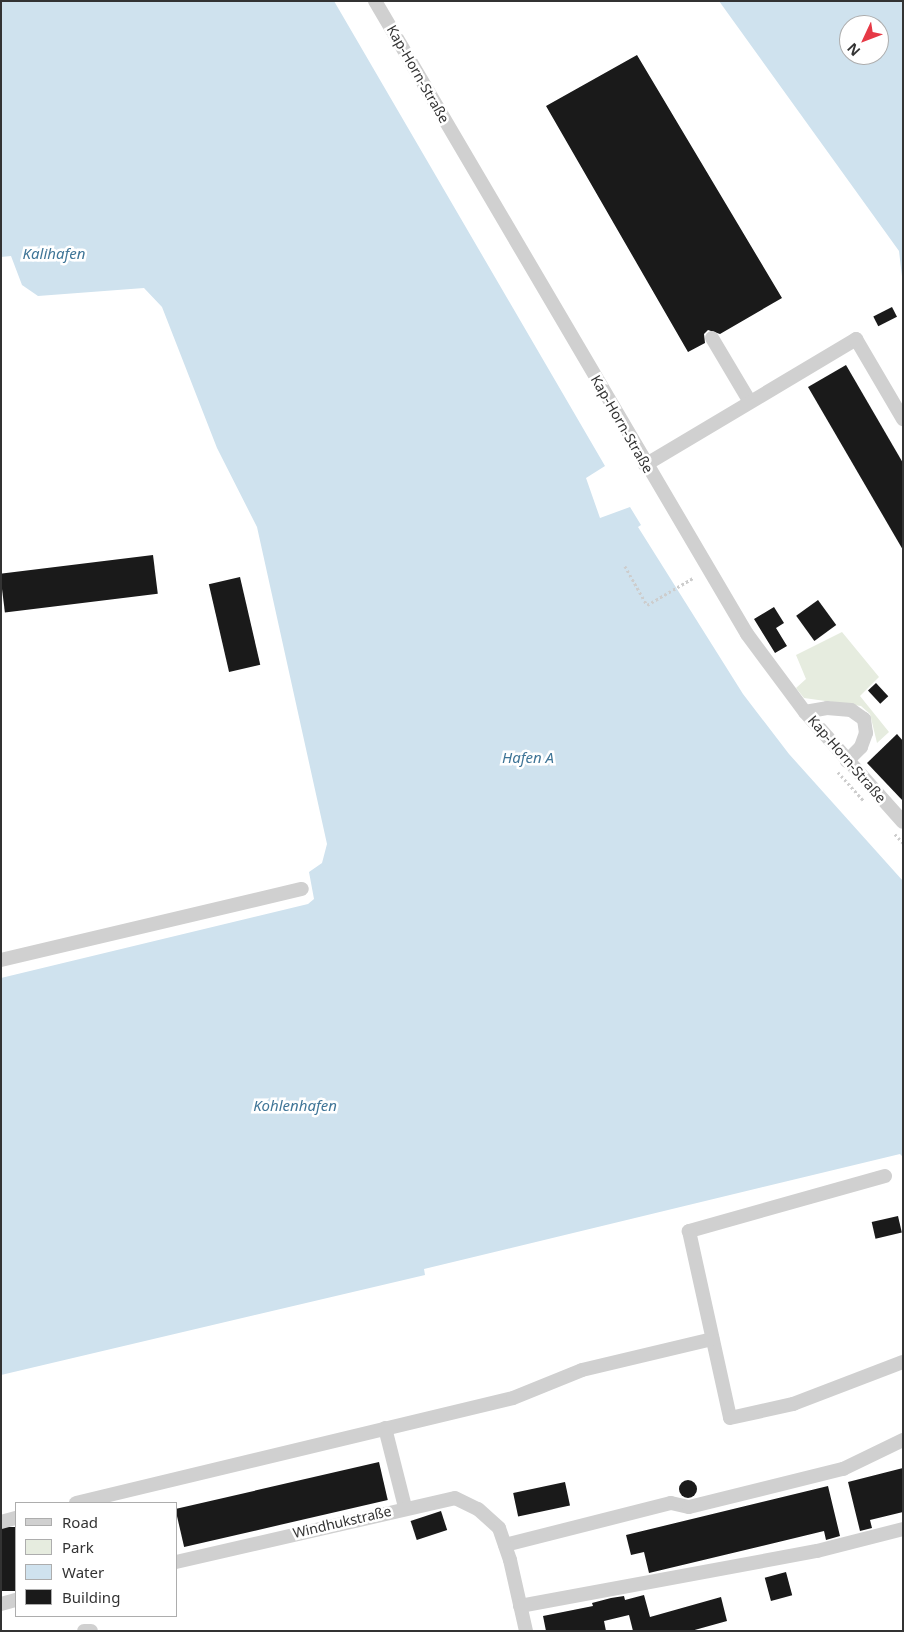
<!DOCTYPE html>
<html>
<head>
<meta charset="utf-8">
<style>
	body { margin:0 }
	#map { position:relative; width:904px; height:1632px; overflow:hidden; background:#fff; font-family:"Noto Sans",sans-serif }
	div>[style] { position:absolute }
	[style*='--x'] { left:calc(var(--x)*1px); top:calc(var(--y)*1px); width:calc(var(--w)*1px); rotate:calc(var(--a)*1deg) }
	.green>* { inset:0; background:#e6ecdf }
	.water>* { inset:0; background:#cfe2ee }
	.building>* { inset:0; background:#1a1a1a; transform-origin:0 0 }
	.round { border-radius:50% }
	.path>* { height:2.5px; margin-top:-1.25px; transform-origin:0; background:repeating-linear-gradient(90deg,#cdcdcd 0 2.5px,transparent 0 5px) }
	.minor>* { height:14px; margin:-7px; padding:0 7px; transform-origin:7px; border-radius:7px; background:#d0d0d0 }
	span { translate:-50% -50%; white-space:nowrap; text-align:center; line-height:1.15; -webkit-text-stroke:5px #fff; paint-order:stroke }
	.street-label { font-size:14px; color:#333 }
	.water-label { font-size:15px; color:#3f7597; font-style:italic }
	.frame { position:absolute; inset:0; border:2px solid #333; pointer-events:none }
	.legend { position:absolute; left:15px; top:1502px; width:162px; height:115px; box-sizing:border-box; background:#fff; border:1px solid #adadad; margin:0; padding:6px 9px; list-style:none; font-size:15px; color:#333 }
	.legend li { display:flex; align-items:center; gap:10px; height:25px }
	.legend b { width:25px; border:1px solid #adadad }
	.north { position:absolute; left:839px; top:15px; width:50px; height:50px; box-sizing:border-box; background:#fff; border:1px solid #adadad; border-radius:50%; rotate:227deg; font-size:14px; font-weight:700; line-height:20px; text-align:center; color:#333 }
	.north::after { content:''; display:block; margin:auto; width:18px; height:22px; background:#e63946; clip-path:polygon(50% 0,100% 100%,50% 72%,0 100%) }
</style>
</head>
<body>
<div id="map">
	<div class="green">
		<div style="clip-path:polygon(842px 632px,879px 677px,860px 696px,889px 732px,877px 743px,870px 714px,861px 706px,804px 698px,796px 688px,806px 679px,796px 655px)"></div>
	</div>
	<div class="water">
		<div style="clip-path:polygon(1px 1px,334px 1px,605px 466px,586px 478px,600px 518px,630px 507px,641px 525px,638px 527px,743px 694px,789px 754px,903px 881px,903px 1157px,900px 1154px,424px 1269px,425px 1275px,1px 1375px,1px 978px,308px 904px,314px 899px,309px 872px,322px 863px,327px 844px,257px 527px,217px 448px,162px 307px,144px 288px,38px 296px,22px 285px,11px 256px,1px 257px)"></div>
		<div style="clip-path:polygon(evenodd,719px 1px,903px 1px,903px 285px,899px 251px,719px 1px,849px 25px,879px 25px,879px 55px,849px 55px,849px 25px)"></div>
	</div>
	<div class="building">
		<div style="clip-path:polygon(637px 55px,782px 298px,720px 334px,708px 330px,704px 334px,705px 343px,688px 352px,546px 106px)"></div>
		<div style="left:892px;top:307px;width:11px;height:21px;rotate:63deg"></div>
		<div style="clip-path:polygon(846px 365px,903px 463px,903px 550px,808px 387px)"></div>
		<div style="left:153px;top:555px;width:39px;height:154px;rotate:83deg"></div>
		<div style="left:240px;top:577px;width:90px;height:32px;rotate:77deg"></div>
		<div style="left:818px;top:600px;width:31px;height:27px;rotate:54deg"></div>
		<div style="clip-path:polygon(774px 607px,784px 623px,776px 628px,787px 646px,775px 653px,754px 619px)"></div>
		<div style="left:876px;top:683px;width:18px;height:11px;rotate:47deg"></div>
		<div style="clip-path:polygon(897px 734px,903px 741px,903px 801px,867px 763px)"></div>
		<div style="left:898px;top:1216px;width:17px;height:27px;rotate:77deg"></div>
		<div style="left:379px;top:1462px;width:39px;height:209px;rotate:77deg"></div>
		<div style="clip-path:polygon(903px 1468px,903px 1512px,870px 1520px,872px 1528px,860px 1531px,848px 1482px)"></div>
		<div class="round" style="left:679px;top:1480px;width:18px;height:18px"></div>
		<div style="left:565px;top:1482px;width:24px;height:53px;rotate:78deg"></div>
		<div style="clip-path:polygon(828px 1486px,840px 1536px,826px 1540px,824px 1531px,649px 1573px,644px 1552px,631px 1555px,626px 1535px)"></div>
		<div style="left:441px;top:1511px;width:20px;height:32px;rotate:72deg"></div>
		<div style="left:16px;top:1527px;width:64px;height:16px;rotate:90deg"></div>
		<div style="left:786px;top:1572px;width:24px;height:22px;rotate:75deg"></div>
		<div style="clip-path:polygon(644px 1595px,650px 1617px,721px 1597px,727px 1621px,691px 1631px,633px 1631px,629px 1615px,604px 1621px,606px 1631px,546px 1631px,543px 1616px,593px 1606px,592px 1603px,611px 1598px,624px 1596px,625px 1600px)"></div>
	</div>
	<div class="path">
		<div style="--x:625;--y:566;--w:45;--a:60.6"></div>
		<div style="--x:647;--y:605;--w:53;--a:-30.4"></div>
		<div style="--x:838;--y:772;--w:39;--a:48"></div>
		<div style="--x:895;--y:834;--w:12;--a:48"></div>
	</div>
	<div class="minor">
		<div style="--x:375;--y:1;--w:734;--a:59.56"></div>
		<div style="--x:747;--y:634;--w:97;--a:53.4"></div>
		<div style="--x:805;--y:712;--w:147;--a:48.3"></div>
		<div style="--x:712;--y:338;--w:74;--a:59.3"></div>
		<div style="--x:645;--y:465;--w:246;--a:-30.8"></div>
		<div style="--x:856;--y:339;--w:93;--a:59.6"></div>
		<div style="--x:805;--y:712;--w:22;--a:-10"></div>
		<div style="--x:827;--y:708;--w:24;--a:5"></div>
		<div style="--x:851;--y:710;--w:16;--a:35"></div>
		<div style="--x:864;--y:719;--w:14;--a:82"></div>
		<div style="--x:866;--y:733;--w:15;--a:110"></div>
		<div style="--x:861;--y:747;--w:20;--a:135"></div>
		<div style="--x:1;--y:960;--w:309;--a:-13.3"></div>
		<div style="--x:885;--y:1176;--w:204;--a:164.3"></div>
		<div style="--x:689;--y:1231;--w:191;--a:77.6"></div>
		<div style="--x:730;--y:1418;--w:65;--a:-12.5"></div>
		<div style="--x:793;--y:1404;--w:118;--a:-20.9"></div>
		<div style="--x:385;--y:1428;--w:81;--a:75.8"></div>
		<div style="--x:76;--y:1503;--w:449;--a:-13.5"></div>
		<div style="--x:513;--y:1398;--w:74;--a:-22.1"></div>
		<div style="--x:582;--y:1370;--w:134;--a:-13.4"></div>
		<div style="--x:1;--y:1522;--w:16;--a:-15"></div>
		<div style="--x:505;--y:1545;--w:171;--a:-14.2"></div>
		<div style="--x:671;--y:1503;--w:18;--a:13"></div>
		<div style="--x:689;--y:1507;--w:159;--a:-13.9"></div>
		<div style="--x:843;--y:1469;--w:67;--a:-25.8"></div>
		<div style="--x:176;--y:1562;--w:286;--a:-12.9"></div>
		<div style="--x:455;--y:1498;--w:25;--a:26"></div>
		<div style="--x:478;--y:1509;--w:28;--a:42"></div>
		<div style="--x:499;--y:1528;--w:34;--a:71"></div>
		<div style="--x:510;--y:1560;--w:73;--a:77.3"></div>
		<div style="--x:1;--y:1604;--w:16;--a:-15"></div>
		<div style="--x:520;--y:1606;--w:302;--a:-10.5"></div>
		<div style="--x:817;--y:1551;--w:89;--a:-14.3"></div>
		<div style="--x:84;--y:1631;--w:7;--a:0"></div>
	</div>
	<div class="street-label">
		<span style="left:418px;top:74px;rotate:60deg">Kap-Horn-Straße</span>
		<span style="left:622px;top:424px;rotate:60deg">Kap-Horn-Straße</span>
		<span style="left:847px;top:759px;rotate:49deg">Kap-Horn-Straße</span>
		<span style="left:342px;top:1522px;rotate:-13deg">Windhukstraße</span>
	</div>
	<div class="water-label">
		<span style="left:54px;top:254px">Kalihafen</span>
		<span style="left:528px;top:758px">Hafen A</span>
		<span style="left:295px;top:1106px">Kohlenhafen</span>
	</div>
	<div class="frame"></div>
	<ul class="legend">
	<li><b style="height:6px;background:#d0d0d0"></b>Road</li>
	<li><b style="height:14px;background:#e6ecdf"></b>Park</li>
	<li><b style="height:14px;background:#cfe2ee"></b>Water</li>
	<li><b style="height:14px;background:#1a1a1a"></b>Building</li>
	</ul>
	<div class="north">N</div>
</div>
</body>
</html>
